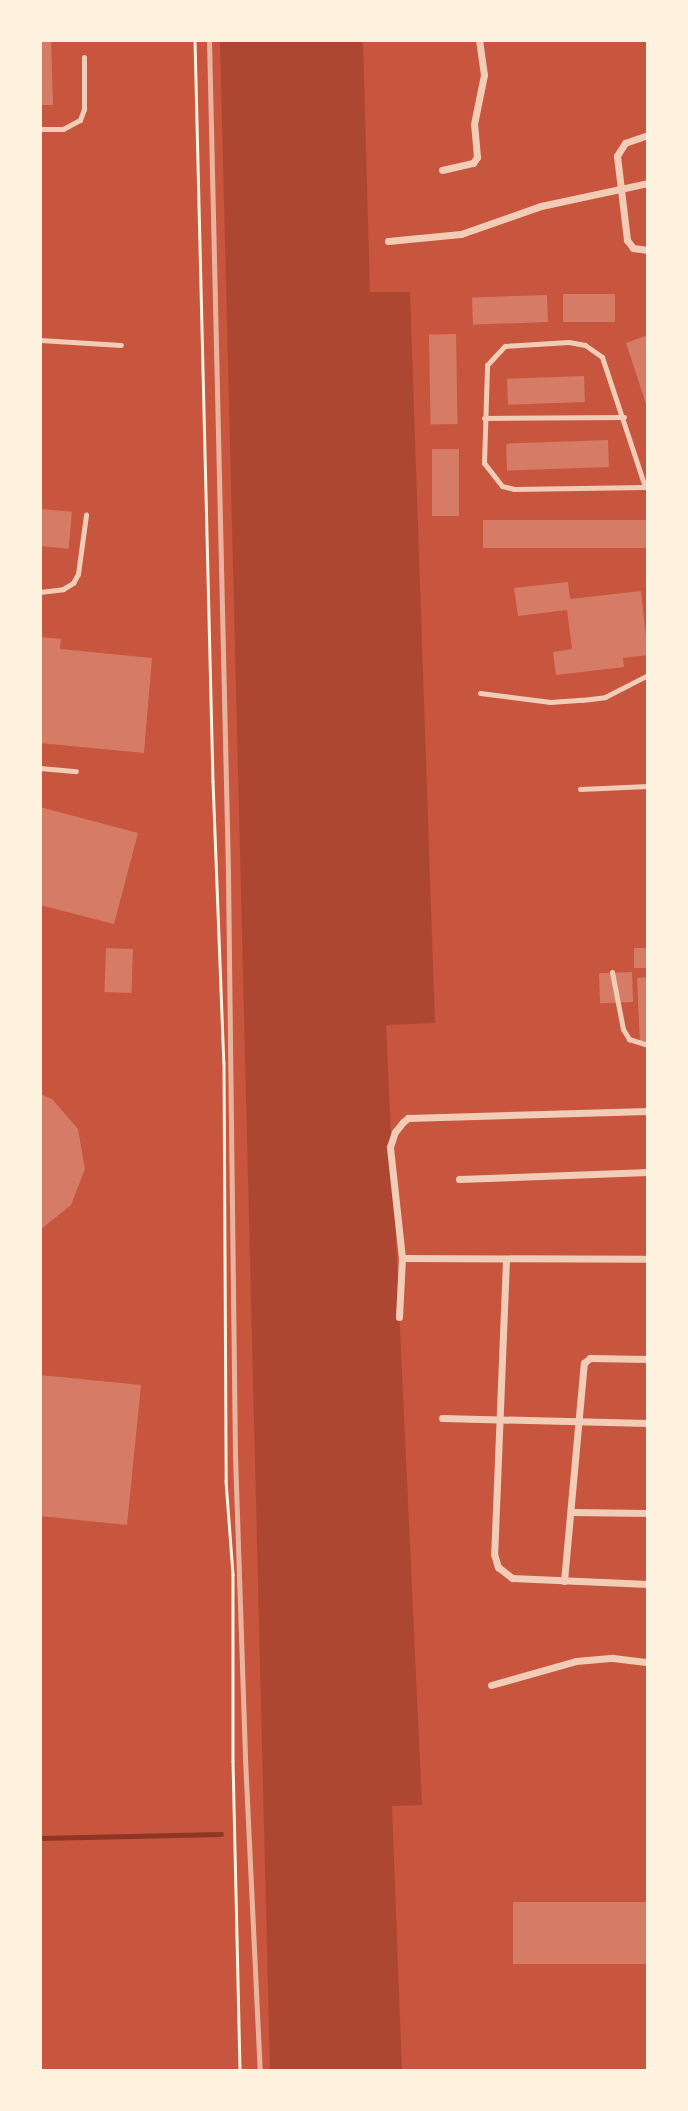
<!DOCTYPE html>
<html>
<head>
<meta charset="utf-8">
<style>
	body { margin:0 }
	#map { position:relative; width:688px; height:2111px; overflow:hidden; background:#c8553d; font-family:Helvetica,sans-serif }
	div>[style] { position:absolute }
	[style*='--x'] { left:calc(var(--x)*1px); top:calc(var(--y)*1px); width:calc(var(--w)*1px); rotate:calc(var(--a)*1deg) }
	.green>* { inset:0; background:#ae4732 }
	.stream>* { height:5px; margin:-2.5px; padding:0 2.5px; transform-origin:2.5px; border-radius:2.5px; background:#8f3625 }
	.building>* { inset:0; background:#d67c66; transform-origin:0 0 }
	.path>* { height:2.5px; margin:-1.25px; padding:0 1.25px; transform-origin:1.25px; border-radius:1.25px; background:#fff3e0 }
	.service>* { height:5px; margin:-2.5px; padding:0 2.5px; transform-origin:2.5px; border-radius:2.5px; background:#f1ccb7 }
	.minor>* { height:7px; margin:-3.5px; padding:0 3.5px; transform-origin:3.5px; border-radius:3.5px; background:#f1ccb7 }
	.rail>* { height:5px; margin:-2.5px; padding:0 2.5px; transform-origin:2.5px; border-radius:2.5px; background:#e9b49f }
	span { translate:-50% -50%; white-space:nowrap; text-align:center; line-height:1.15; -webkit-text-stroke:6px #fff3e0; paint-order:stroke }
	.frame { position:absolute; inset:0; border:42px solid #fff3e0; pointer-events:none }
</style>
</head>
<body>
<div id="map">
	<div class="green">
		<div style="clip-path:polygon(220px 40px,363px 40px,370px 292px,410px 292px,435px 1023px,386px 1025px,422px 1805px,392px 1806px,402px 2071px,270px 2071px)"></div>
	</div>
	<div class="stream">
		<div style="--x:40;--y:1838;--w:181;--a:-1.3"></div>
	</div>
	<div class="building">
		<div style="clip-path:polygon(40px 40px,51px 40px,53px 105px,40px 105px)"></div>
		<div style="left:563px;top:294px;width:52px;height:28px"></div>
		<div style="left:547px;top:295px;width:27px;height:75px;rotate:88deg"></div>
		<div style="left:456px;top:334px;width:90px;height:27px;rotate:89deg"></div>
		<div style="clip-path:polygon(648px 335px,648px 407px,647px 407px,626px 343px)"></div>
		<div style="left:584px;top:376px;width:26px;height:77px;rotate:88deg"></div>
		<div style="left:608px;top:440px;width:27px;height:102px;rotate:88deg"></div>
		<div style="left:432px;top:449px;width:27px;height:67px"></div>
		<div style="left:40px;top:509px;width:32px;height:37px;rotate:5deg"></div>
		<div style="left:648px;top:520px;width:28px;height:165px;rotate:90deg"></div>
		<div style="clip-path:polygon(568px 582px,570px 599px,641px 591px,648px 655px,623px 658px,624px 667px,556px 675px,553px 652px,572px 649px,567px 610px,518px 616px,514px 588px)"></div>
		<div style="clip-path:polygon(40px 637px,61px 639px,60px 649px,152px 658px,144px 753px,40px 743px)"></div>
		<div style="clip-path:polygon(40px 807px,138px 833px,114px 924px,40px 905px)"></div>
		<div style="left:106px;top:948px;width:27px;height:44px;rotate:2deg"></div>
		<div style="left:648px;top:948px;width:20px;height:14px;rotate:90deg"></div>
		<div style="left:632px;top:972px;width:30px;height:33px;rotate:88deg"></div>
		<div style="clip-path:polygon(648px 977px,648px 1044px,640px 1044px,637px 978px)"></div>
		<div style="clip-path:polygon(40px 1094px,52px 1099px,78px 1129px,85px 1169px,71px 1205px,40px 1230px)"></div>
		<div style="clip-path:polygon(40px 1375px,141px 1385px,127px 1525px,40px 1516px)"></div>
		<div style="left:648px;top:1902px;width:62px;height:135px;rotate:90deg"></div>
	</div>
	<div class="path">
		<div style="--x:195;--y:40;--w:741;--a:88.61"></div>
		<div style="--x:213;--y:781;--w:282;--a:87.8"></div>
		<div style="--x:224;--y:1063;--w:418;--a:89.7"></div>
		<div style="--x:226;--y:1481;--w:94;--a:85.7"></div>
		<div style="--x:233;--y:1575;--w:186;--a:90"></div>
		<div style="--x:233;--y:1761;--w:310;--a:88.7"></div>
	</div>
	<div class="service">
		<div style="--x:40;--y:129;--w:23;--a:0"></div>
		<div style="--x:63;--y:129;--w:19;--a:-28"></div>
		<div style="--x:80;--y:120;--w:12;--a:-70"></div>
		<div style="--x:84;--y:109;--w:52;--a:-90"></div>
		<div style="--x:40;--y:340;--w:81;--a:3.5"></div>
		<div style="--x:569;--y:342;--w:16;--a:11"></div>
		<div style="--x:585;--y:345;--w:21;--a:35"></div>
		<div style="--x:602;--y:357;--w:137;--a:71.7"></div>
		<div style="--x:645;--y:487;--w:131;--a:179.1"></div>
		<div style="--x:514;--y:489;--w:12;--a:-166"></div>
		<div style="--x:502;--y:486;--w:29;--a:-128"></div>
		<div style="--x:484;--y:463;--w:98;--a:-88.2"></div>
		<div style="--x:487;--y:365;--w:26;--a:-47"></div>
		<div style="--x:505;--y:346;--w:64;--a:-3.6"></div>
		<div style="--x:484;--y:418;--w:140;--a:-0.4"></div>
		<div style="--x:40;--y:592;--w:23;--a:-7"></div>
		<div style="--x:63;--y:589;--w:12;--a:-31"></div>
		<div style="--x:73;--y:583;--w:10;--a:-61"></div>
		<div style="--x:78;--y:574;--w:60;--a:-82.3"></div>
		<div style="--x:480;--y:693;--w:71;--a:7.3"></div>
		<div style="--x:550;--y:702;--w:32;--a:-4"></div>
		<div style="--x:582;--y:700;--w:23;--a:-7"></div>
		<div style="--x:605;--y:697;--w:48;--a:-27.1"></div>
		<div style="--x:40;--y:768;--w:36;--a:5"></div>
		<div style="--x:580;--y:789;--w:68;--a:-2.5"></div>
		<div style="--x:612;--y:972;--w:58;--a:79.1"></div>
		<div style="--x:623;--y:1029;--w:12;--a:59"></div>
		<div style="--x:629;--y:1039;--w:20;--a:18"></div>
	</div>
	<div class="minor">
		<div style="--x:648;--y:135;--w:24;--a:161"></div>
		<div style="--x:625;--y:143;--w:15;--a:122"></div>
		<div style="--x:617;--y:156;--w:85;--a:83.2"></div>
		<div style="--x:627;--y:240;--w:10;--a:53"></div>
		<div style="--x:633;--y:248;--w:15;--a:8"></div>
		<div style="--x:442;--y:170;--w:32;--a:-13"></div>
		<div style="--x:473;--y:163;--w:7;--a:-56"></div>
		<div style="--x:477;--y:157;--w:33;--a:-95"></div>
		<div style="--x:474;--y:124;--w:50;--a:-78.5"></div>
		<div style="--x:484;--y:75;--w:35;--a:-98"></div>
		<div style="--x:388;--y:241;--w:73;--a:-5.5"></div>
		<div style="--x:461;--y:234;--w:85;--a:-19.3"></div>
		<div style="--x:541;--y:206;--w:109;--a:-12.1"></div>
		<div style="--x:459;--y:1179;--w:189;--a:-2.1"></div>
		<div style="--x:402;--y:1258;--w:246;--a:0.2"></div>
		<div style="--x:506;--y:1260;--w:294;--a:92.3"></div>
		<div style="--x:494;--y:1554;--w:14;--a:73"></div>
		<div style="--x:498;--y:1567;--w:18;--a:38"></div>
		<div style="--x:512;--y:1578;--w:136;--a:2.5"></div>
		<div style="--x:399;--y:1317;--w:59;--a:-87.1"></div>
		<div style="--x:402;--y:1258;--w:112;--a:-96.2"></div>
		<div style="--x:390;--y:1147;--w:16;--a:-72"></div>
		<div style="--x:395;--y:1132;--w:13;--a:-51"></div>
		<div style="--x:403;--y:1122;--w:6;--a:-39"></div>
		<div style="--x:408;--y:1118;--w:240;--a:-1.7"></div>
		<div style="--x:442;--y:1418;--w:206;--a:1.4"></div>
		<div style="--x:571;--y:1512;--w:77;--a:0.7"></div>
		<div style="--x:564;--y:1581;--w:219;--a:-84.8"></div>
		<div style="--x:584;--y:1363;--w:8;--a:-40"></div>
		<div style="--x:590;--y:1358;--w:58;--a:1"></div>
		<div style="--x:491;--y:1685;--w:88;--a:-15.8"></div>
		<div style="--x:576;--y:1661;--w:37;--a:-5"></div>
		<div style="--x:613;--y:1658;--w:35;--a:7"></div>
	</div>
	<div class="rail">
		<div style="--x:209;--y:40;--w:834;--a:88.69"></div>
		<div style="--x:228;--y:874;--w:581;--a:89.31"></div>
		<div style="--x:235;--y:1455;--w:303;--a:88.1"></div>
		<div style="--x:245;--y:1758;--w:313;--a:87.3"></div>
	</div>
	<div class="frame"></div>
</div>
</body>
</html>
